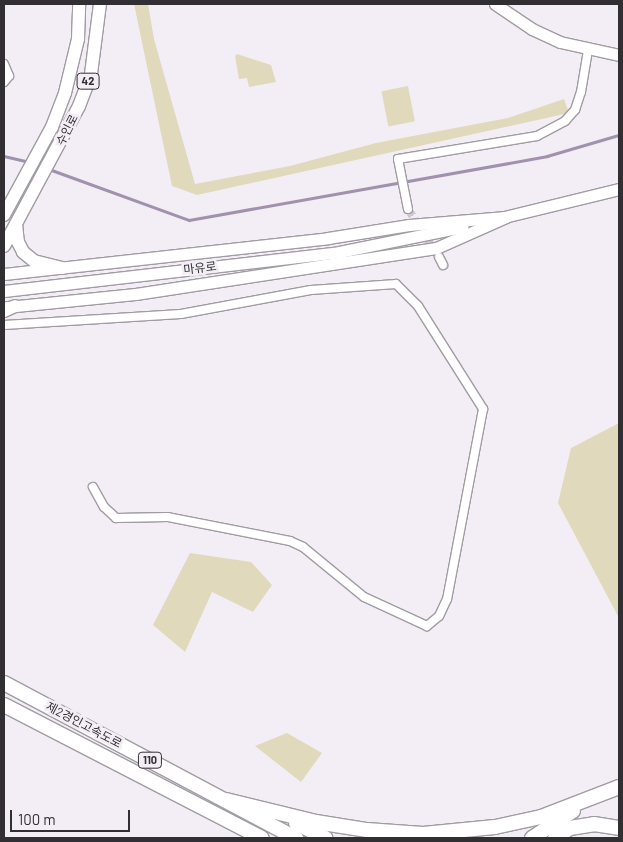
<!DOCTYPE html>
<html>
<head>
<meta charset="utf-8">
<style>
	body { margin:0 }
	#map { position:relative; width:623px; height:842px; overflow:hidden; background:#f3eef5; font-family:Barlow,"Noto Sans KR",sans-serif }
	div>[style] { position:absolute }
	[style*='--x'] { left:calc(var(--x)*1px); top:calc(var(--y)*1px); width:calc(var(--w)*1px); rotate:calc(var(--a)*1deg) }
	.green>* { inset:0; background:#e1d9bb; transform-origin:0 0 }
	.stream>* { height:2.5px; margin:-1.25px; padding:0 1.25px; transform-origin:1.25px; border-radius:1.25px; background:#a291ad }
	.street-tunnel>* { height:8px; margin-top:-4px; transform-origin:0; background:repeating-linear-gradient(90deg,#ccc8ce 0 8px,transparent 0 12px) }
	.roads { filter:drop-shadow(1px 0 #a09ca2) drop-shadow(-1px 0 #a09ca2) drop-shadow(0 1px #a09ca2) drop-shadow(0 -1px #a09ca2) }
	.street>* { height:8px; margin:-4px; padding:0 4px; transform-origin:4px; border-radius:4px; background:#fff }
	.secondary>* { height:11px; margin:-5.5px; padding:0 5.5px; transform-origin:5.5px; border-radius:5.5px; background:#fff }
	.primary>* { height:12px; margin:-6px; padding:0 6px; transform-origin:6px; border-radius:6px; background:#fff }
	.highway>* { height:14px; margin:-7px; padding:0 7px; transform-origin:7px; border-radius:7px; background:#fff }
	span { translate:-50% -50%; white-space:nowrap; text-align:center; line-height:1.15; -webkit-text-stroke:5px #f3eef5; paint-order:stroke }
	.shield-label span { padding:1px 4px; background:#f3eef5; border:1px solid; border-radius:4px; -webkit-text-stroke-width:0 }
	.shield-label { font-size:11px; color:#312f32; font-weight:700 }
	.street-label { font-size:12px; color:#312f32 }
	.frame { position:absolute; inset:0; border:5px solid #312f32; pointer-events:none }
	.scale { position:absolute; left:10px; top:810px; width:120px; height:22px; box-sizing:border-box; border:2px solid #312f32; border-top:0; padding-left:6px; font-size:15px; line-height:18px; white-space:nowrap; color:#312f32; -webkit-text-stroke:4px #f3eef5; paint-order:stroke }
</style>
</head>
<body>
<div id="map">
	<div class="green">
		<div style="clip-path:polygon(134px 4px,148px 4px,154px 39px,195px 184px,290px 166px,376px 143px,508px 118px,564px 99px,569px 113px,197px 195px,172px 186px)"></div>
		<div style="clip-path:polygon(237px 54px,271px 65px,276px 82px,249px 87px,247px 78px,239px 79px,235px 56px)"></div>
		<div style="left:408px;top:86px;width:36px;height:27px;rotate:79deg"></div>
		<div style="clip-path:polygon(619px 423px,619px 618px,558px 503px,571px 448px)"></div>
		<div style="clip-path:polygon(190px 553px,251px 562px,272px 585px,253px 612px,212px 592px,185px 652px,153px 625px)"></div>
		<div style="clip-path:polygon(287px 733px,322px 753px,301px 782px,255px 746px)"></div>
	</div>
	<div class="stream">
		<div style="--x:4;--y:156;--w:26;--a:13"></div>
		<div style="--x:49;--y:169;--w:149;--a:20"></div>
		<div style="--x:189;--y:220;--w:364;--a:-10.1"></div>
		<div style="--x:547;--y:156;--w:75;--a:-16.3"></div>
	</div>
	<div class="street-tunnel">
		<div style="--x:408;--y:209;--w:50;--a:57.3"></div>
	</div>
	<div class="roads">
		<div class="street">
			<div style="--x:4;--y:64;--w:13;--a:67"></div>
			<div style="--x:9;--y:76;--w:8;--a:130"></div>
			<div style="--x:408;--y:209;--w:51;--a:-101.3"></div>
			<div style="--x:398;--y:159;--w:141;--a:-9.4"></div>
			<div style="--x:537;--y:136;--w:32;--a:-28"></div>
			<div style="--x:565;--y:121;--w:15;--a:-48"></div>
			<div style="--x:575;--y:110;--w:19;--a:-72"></div>
			<div style="--x:581;--y:92;--w:43;--a:-80.5"></div>
			<div style="--x:439;--y:257;--w:9;--a:63"></div>
			<div style="--x:4;--y:325;--w:177;--a:-3.6"></div>
			<div style="--x:181;--y:314;--w:132;--a:-10.5"></div>
			<div style="--x:311;--y:290;--w:85;--a:-4"></div>
			<div style="--x:396;--y:284;--w:31;--a:45"></div>
			<div style="--x:418;--y:306;--w:122;--a:57.7"></div>
			<div style="--x:483;--y:409;--w:193;--a:100.7"></div>
			<div style="--x:447;--y:599;--w:19;--a:115"></div>
			<div style="--x:439;--y:616;--w:16;--a:140"></div>
			<div style="--x:427;--y:626;--w:69;--a:-155.3"></div>
			<div style="--x:364;--y:597;--w:79;--a:-140.7"></div>
			<div style="--x:303;--y:547;--w:14;--a:-155"></div>
			<div style="--x:290;--y:541;--w:124;--a:-168.9"></div>
			<div style="--x:168;--y:517;--w:52;--a:178.9"></div>
			<div style="--x:116;--y:518;--w:16;--a:-137"></div>
			<div style="--x:104;--y:507;--w:23;--a:-119"></div>
		</div>
		<div class="secondary">
			<div style="--x:495;--y:4;--w:45;--a:34"></div>
			<div style="--x:532;--y:29;--w:31;--a:25"></div>
			<div style="--x:560;--y:42;--w:60;--a:12.4"></div>
			<div style="--x:500;--y:218;--w:122;--a:-13.7"></div>
			<div style="--x:4;--y:274;--w:326;--a:-6.3"></div>
			<div style="--x:328;--y:238;--w:82;--a:-9.1"></div>
			<div style="--x:409;--y:225;--w:97;--a:-4.7"></div>
			<div style="--x:506;--y:217;--w:77;--a:156.1"></div>
			<div style="--x:436;--y:248;--w:304;--a:171.3"></div>
			<div style="--x:135;--y:294;--w:130;--a:174.2"></div>
			<div style="--x:4;--y:291;--w:337;--a:-6.6"></div>
			<div style="--x:339;--y:252;--w:126;--a:-11.5"></div>
		</div>
		<div class="primary">
			<div style="--x:4;--y:215;--w:100;--a:-61.4"></div>
			<div style="--x:52;--y:127;--w:36;--a:-69"></div>
			<div style="--x:65;--y:93;--w:56;--a:-76.5"></div>
			<div style="--x:78;--y:39;--w:35;--a:-88"></div>
			<div style="--x:16;--y:224;--w:18;--a:84"></div>
			<div style="--x:18;--y:242;--w:11;--a:63"></div>
			<div style="--x:23;--y:252;--w:14;--a:39"></div>
			<div style="--x:34;--y:261;--w:29;--a:14"></div>
			<div style="--x:4;--y:246;--w:159;--a:-61.8"></div>
			<div style="--x:79;--y:106;--w:34;--a:-69"></div>
			<div style="--x:91;--y:74;--w:71;--a:-82.7"></div>
			<div style="--x:4;--y:311;--w:12;--a:-24"></div>
		</div>
		<div class="highway">
			<div style="--x:4;--y:683;--w:331;--a:28"></div>
			<div style="--x:4;--y:705;--w:290;--a:27.3"></div>
			<div style="--x:226;--y:800;--w:93;--a:13.7"></div>
			<div style="--x:316;--y:822;--w:52;--a:8.9"></div>
			<div style="--x:367;--y:830;--w:56;--a:4.1"></div>
			<div style="--x:423;--y:834;--w:72;--a:-5.6"></div>
			<div style="--x:495;--y:827;--w:47;--a:-12.3"></div>
			<div style="--x:541;--y:817;--w:84;--a:-21"></div>
			<div style="--x:296;--y:823;--w:33;--a:27"></div>
			<div style="--x:532;--y:838;--w:49;--a:-33.4"></div>
			<div style="--x:555;--y:838;--w:18;--a:-34"></div>
			<div style="--x:570;--y:828;--w:24;--a:-9"></div>
			<div style="--x:594;--y:824;--w:25;--a:9"></div>
		</div>
	</div>
	<div class="shield-label">
		<span style="left:88px;top:81px">42</span>
		<span style="left:150px;top:760px">110</span>
	</div>
	<div class="street-label">
		<span style="left:67px;top:130px;rotate:-63deg">수인로</span>
		<span style="left:200px;top:268px;rotate:-7deg">마유로</span>
		<span style="left:84px;top:725px;rotate:28deg">제2경인고속도로</span>
	</div>
	<div class="frame"></div>
	<div class="scale">100 m</div>
</div>
</body>
</html>
